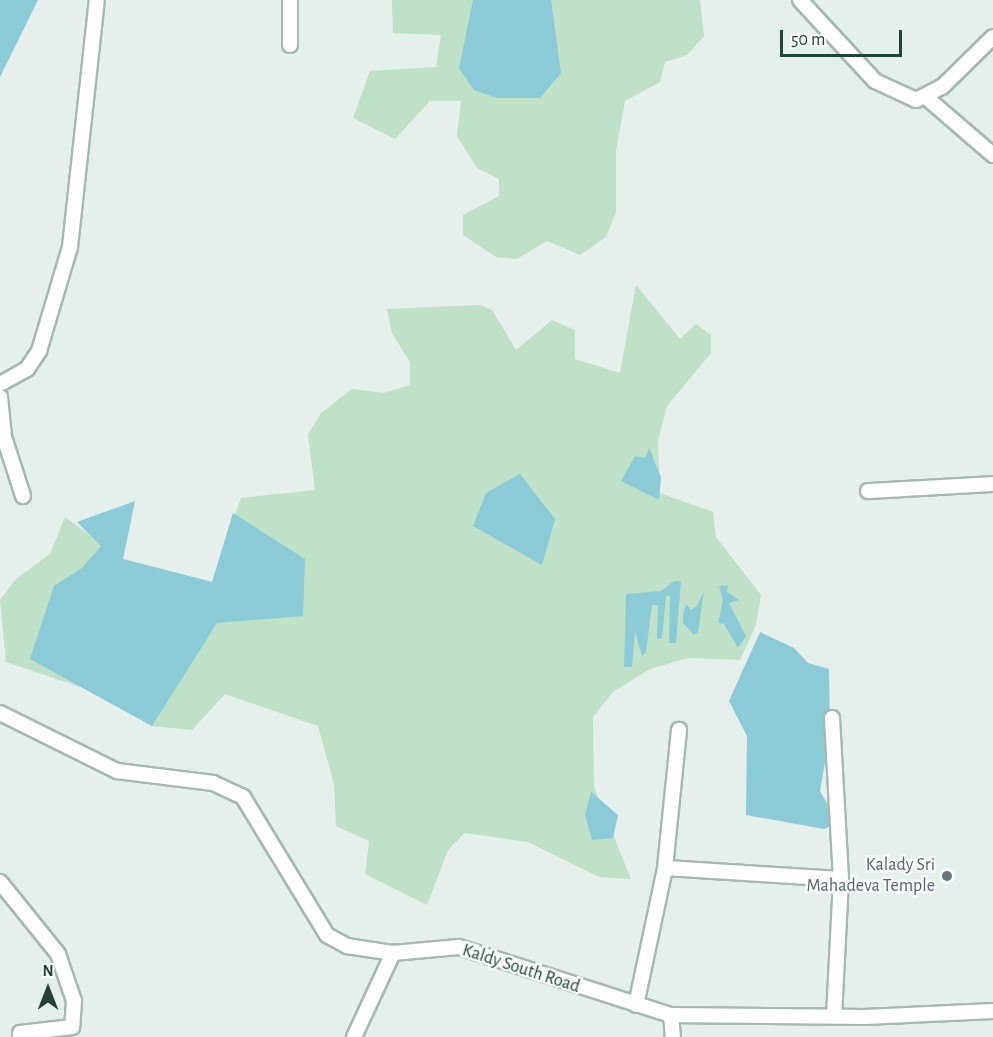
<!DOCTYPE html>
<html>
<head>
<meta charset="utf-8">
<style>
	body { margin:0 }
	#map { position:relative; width:993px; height:1037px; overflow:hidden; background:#e5efeb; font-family:"Alegreya Sans",sans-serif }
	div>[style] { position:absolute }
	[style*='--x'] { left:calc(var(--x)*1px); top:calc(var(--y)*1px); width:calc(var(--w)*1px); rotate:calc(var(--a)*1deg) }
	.green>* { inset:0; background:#bee1c7 }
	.water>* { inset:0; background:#8bcad7 }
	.roads { filter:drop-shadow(2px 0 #a7b8b2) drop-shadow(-2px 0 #a7b8b2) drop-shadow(0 2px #a7b8b2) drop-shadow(0 -2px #a7b8b2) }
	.minor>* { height:14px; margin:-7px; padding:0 7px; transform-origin:7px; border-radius:7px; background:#fff }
	.dots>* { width:16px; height:16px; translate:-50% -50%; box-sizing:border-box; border:3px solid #f7fbf9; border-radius:50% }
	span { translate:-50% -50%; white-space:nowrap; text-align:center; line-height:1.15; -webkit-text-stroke:5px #f7fbf9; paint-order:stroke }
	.worship-label { font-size:18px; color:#5b616d }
	.right { translate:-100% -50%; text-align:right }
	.street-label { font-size:18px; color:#23433a }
	.north { position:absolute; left:18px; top:959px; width:60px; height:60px; -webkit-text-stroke:4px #f7fbf9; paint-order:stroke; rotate:0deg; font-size:16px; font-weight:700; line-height:24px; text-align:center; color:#23433a }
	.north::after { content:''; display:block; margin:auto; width:21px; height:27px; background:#23433a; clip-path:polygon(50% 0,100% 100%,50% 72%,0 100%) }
	.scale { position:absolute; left:780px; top:30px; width:122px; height:27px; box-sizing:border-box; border:3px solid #23433a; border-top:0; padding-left:8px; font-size:18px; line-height:21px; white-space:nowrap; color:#23433a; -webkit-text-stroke:4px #f7fbf9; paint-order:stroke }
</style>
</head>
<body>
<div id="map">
	<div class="green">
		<div style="clip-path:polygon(392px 0,700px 0,704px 36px,687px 55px,665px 62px,660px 82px,625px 101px,616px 151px,616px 212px,606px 237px,580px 255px,547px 241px,517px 259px,496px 257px,463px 235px,463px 215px,499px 196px,499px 179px,477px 168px,457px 136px,461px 101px,430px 101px,395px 139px,353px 118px,370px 71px,436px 67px,441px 35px,393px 33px)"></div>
		<div style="clip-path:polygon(636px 285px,680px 339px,696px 324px,711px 335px,711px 353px,667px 406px,658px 441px,660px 493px,713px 512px,716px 537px,761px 595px,756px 625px,740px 660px,688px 658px,650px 669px,613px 692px,593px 717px,594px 787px,631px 879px,599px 877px,528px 842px,465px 833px,448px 850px,427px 905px,365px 874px,369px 841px,336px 826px,334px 784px,318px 726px,225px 694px,192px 730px,152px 726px,83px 688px,6px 662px,0 600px,16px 579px,50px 554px,65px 517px,123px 559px,212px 582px,241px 498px,315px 490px,308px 435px,321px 413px,352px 389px,384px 393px,410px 385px,410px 362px,392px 333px,387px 309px,480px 305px,492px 310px,516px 350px,552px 320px,575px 330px,575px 359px,620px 373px)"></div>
	</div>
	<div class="water">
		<div style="clip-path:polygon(0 0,38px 0,0 77px)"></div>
		<div style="clip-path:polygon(473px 0,551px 0,561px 73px,540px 98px,497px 98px,474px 90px,459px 68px)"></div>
		<div style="clip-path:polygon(649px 448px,661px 477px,659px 500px,621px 481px,635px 456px,645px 458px)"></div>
		<div style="clip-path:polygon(520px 474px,555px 519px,542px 565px,473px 526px,486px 493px)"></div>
		<div style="clip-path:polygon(135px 501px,123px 559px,212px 582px,233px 513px,305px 559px,303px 616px,217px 623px,152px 726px,30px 659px,54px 586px,82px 568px,101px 546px,77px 522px)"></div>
		<div style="clip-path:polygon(674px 581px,681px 581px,676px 643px,669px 643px,670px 596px,666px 596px,662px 638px,657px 639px,658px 605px,652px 605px,646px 652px,642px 656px,635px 632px,632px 667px,624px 667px,626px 594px,661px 591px)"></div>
		<div style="clip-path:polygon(728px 585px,727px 592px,739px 600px,729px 603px,746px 636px,738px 648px,724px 624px,718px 623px,723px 601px,719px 586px)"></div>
		<div style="clip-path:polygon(704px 591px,698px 632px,694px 635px,683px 623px,683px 614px,686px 604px,691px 610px,697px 606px)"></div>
		<div style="clip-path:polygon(760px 632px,794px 648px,808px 663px,829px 669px,830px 734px,820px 791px,838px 823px,824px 829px,746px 815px,747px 736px,729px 701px)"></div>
		<div style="clip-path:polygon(591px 792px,618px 815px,613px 838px,592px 840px,585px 815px)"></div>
	</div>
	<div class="roads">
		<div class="minor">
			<div style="--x:290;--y:0;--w:45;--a:90"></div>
			<div style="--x:800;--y:0;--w:110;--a:47.2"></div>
			<div style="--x:875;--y:81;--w:45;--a:24.9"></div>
			<div style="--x:916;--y:100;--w:29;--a:-27"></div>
			<div style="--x:942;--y:87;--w:71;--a:-44.4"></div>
			<div style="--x:928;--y:99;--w:86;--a:40.7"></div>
			<div style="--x:0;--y:384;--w:31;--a:-29"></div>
			<div style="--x:27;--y:369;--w:22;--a:-56"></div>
			<div style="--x:39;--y:351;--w:109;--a:-73.4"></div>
			<div style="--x:70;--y:247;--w:248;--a:-83.8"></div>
			<div style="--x:0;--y:397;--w:40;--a:84.3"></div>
			<div style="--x:4;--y:437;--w:62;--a:72.1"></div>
			<div style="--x:868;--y:491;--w:125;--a:-3.2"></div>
			<div style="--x:0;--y:713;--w:131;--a:26.4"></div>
			<div style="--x:117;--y:771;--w:97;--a:7.1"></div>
			<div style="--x:213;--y:783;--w:33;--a:25"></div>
			<div style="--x:243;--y:797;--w:162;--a:58.7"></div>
			<div style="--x:327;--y:935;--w:23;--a:29"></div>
			<div style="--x:347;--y:946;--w:47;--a:8.7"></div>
			<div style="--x:393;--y:953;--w:66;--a:-5.2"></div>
			<div style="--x:459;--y:947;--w:223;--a:17.8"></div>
			<div style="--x:671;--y:1015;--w:194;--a:0.6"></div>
			<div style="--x:865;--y:1017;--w:128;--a:-2.7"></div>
			<div style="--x:832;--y:718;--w:161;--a:86.8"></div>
			<div style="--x:841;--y:879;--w:138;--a:92.9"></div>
			<div style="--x:665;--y:868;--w:176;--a:3.6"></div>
			<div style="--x:0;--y:882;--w:92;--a:51.1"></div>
			<div style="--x:58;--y:954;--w:50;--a:71.2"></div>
			<div style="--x:74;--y:1001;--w:26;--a:94"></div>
			<div style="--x:72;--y:1027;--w:52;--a:173.4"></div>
			<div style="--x:20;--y:1033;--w:4;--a:90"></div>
			<div style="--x:636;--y:1005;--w:140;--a:-78"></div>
			<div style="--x:665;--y:868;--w:139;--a:-84.2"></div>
			<div style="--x:671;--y:1015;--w:22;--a:85"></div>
			<div style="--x:354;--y:1037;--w:93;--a:-65.1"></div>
		</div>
	</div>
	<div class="dots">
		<div style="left:947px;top:876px;background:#6b7280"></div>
	</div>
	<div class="worship-label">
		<span class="right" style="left:935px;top:876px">Kalady Sri<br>Mahadeva Temple</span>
	</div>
	<div class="street-label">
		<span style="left:521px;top:969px;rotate:18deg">Kaldy South Road</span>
	</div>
	<div class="north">N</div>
	<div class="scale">50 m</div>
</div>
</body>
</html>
